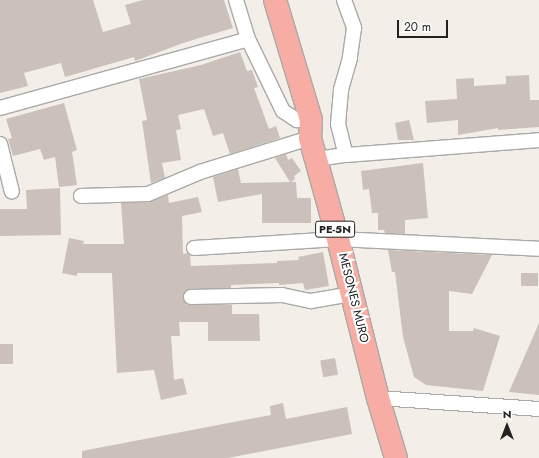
<!DOCTYPE html>
<html>
<head>
<meta charset="utf-8">
<style>
	body { margin:0 }
	#map { position:relative; width:539px; height:458px; overflow:hidden; background:#f3eee8; font-family:Jost,sans-serif }
	div>[style] { position:absolute }
	[style*='--x'] { left:calc(var(--x)*1px); top:calc(var(--y)*1px); width:calc(var(--w)*1px); rotate:calc(var(--a)*1deg) }
	.building>* { inset:0; background:#cbc0ba; transform-origin:0 0 }
	.roads { filter:drop-shadow(1px 0 #a9a9a9) drop-shadow(-1px 0 #a9a9a9) drop-shadow(0 1px #a9a9a9) drop-shadow(0 -1px #a9a9a9) }
	.minor>* { height:14px; margin:-7px; padding:0 7px; transform-origin:7px; border-radius:7px; background:#fff }
	.trunk>* { height:22px; margin:-11px; padding:0 11px; transform-origin:11px; border-radius:11px; background:#f7ada3 }
	span { translate:-50% -50%; white-space:nowrap; text-align:center; line-height:1.15; -webkit-text-stroke:4px #fff; paint-order:stroke }
	.shield-label span { padding:1px 3px; background:#fff; border:1px solid; border-radius:3px; -webkit-text-stroke-width:0 }
	.shield-label { font-size:11px; color:#222; font-weight:700 }
	.street-label { font-size:12px; color:#222 }
	.north { position:absolute; left:487px; top:406px; width:40px; height:40px; -webkit-text-stroke:3px #fff; paint-order:stroke; rotate:0deg; font-size:11px; font-weight:700; line-height:16px; text-align:center; color:#222 }
	.north::after { content:''; display:block; margin:auto; width:14px; height:18px; background:#222; clip-path:polygon(50% 0,100% 100%,50% 72%,0 100%) }
	.scale { position:absolute; left:397px; top:20px; width:51px; height:18px; box-sizing:border-box; border:2px solid #222; border-top:0; padding-left:5px; font-size:12px; line-height:14px; white-space:nowrap; color:#222; -webkit-text-stroke:3px #fff; paint-order:stroke }
</style>
</head>
<body>
<div id="map">
	<div class="building">
		<div style="clip-path:polygon(0 0,93px 0,103px 32px,131px 24px,125px 5px,143px 0,224px 0,233px 28px,186px 42px,135px 61px,134px 57px,65px 77px,61px 63px,24px 73px,28px 86px,0 93px)"></div>
		<div style="clip-path:polygon(240px 52px,247px 71px,252px 70px,258px 87px,254px 88px,269px 129px,276px 126px,280px 138px,230px 154px,223px 133px,213px 136px,204px 109px,178px 115px,181px 129px,176px 130px,181px 160px,162px 163px,165px 178px,151px 183px,142px 121px,147px 120px,139px 79px,201px 65px)"></div>
		<div style="clip-path:polygon(529px 75px,530px 100px,539px 100px,539px 127px,498px 130px,498px 128px,458px 135px,458px 120px,427px 123px,425px 101px,457px 99px,456px 79px,474px 78px,474px 86px,506px 84px,506px 76px)"></div>
		<div style="clip-path:polygon(64px 103px,77px 150px,72px 152px,77px 185px,59px 187px,55px 157px,44px 160px,40px 149px,13px 156px,8px 139px,12px 138px,6px 119px)"></div>
		<div style="clip-path:polygon(409px 120px,414px 140px,398px 140px,395px 123px)"></div>
		<div style="clip-path:polygon(286px 154px,288px 160px,292px 158px,301px 171px,294px 176px,295px 179px,291px 182px,296px 182px,297px 198px,311px 198px,311px 223px,262px 223px,262px 194px,218px 202px,213px 177px,238px 169px,241px 183px,290px 182px,275px 158px)"></div>
		<div style="clip-path:polygon(423px 163px,428px 218px,405px 220px,405px 234px,385px 233px,384px 230px,378px 230px,378px 213px,372px 213px,369px 189px,363px 190px,361px 171px)"></div>
		<div style="clip-path:polygon(60px 188px,61px 235px,0 236px,0 209px,27px 209px,26px 190px)"></div>
		<div style="clip-path:polygon(168px 195px,169px 203px,198px 197px,202px 212px,182px 216px,183px 254px,188px 253px,190px 255px,191px 266px,277px 263px,277px 261px,299px 260px,298px 257px,323px 252px,329px 286px,305px 290px,303px 283px,279px 285px,279px 283px,231px 285px,231px 288px,186px 290px,183px 298px,187px 305px,232px 305px,232px 314px,259px 314px,260px 341px,208px 341px,208px 322px,179px 322px,180px 336px,171px 336px,174px 380px,183px 378px,187px 394px,161px 400px,154px 370px,117px 373px,112px 273px,77px 273px,77px 276px,62px 273px,69px 238px,84px 241px,83px 244px,124px 244px,121px 203px,149px 202px)"></div>
		<div style="clip-path:polygon(388px 250px,492px 255px,472px 294px,449px 291px,449px 331px,473px 331px,474px 328px,500px 336px,483px 391px,426px 385px,414px 377px,403px 337px,395px 272px,392px 272px)"></div>
		<div style="left:521px;top:273px;width:17px;height:13px"></div>
		<div style="clip-path:polygon(539px 323px,539px 395px,509px 392px)"></div>
		<div style="left:0;top:344px;width:13px;height:20px"></div>
		<div style="left:335px;top:358px;width:17px;height:15px;rotate:80deg"></div>
		<div style="clip-path:polygon(283px 403px,286px 419px,347px 407px,352px 434px,228px 458px,82px 458px,82px 451px,271px 415px,270px 406px)"></div>
	</div>
	<div class="roads">
		<div class="minor">
			<div style="--x:236;--y:0;--w:41;--a:72.9"></div>
			<div style="--x:248;--y:39;--w:80;--a:64.1"></div>
			<div style="--x:283;--y:111;--w:17;--a:33"></div>
			<div style="--x:297;--y:120;--w:14;--a:0"></div>
			<div style="--x:344;--y:0;--w:30;--a:70"></div>
			<div style="--x:354;--y:28;--w:30;--a:98"></div>
			<div style="--x:350;--y:58;--w:33;--a:106"></div>
			<div style="--x:341;--y:90;--w:34;--a:95"></div>
			<div style="--x:338;--y:124;--w:32;--a:76"></div>
			<div style="--x:0;--y:108;--w:257;--a:-15.5"></div>
			<div style="--x:0;--y:144;--w:49;--a:76"></div>
			<div style="--x:316;--y:159;--w:30;--a:-8"></div>
			<div style="--x:346;--y:155;--w:194;--a:-4.4"></div>
			<div style="--x:81;--y:196;--w:67;--a:-1.7"></div>
			<div style="--x:148;--y:194;--w:56;--a:-22.9"></div>
			<div style="--x:200;--y:172;--w:115;--a:-17.2"></div>
			<div style="--x:194;--y:248;--w:144;--a:-3.6"></div>
			<div style="--x:338;--y:239;--w:201;--a:2.8"></div>
			<div style="--x:191;--y:297;--w:91;--a:-1.3"></div>
			<div style="--x:282;--y:295;--w:30;--a:12"></div>
			<div style="--x:311;--y:301;--w:42;--a:-9.7"></div>
			<div style="--x:378;--y:398;--w:161;--a:3.9"></div>
		</div>
		<div class="trunk">
			<div style="--x:275;--y:0;--w:125;--a:73.3"></div>
			<div style="--x:311;--y:120;--w:18;--a:93"></div>
			<div style="--x:310;--y:138;--w:105;--a:74.5"></div>
			<div style="--x:338;--y:239;--w:164;--a:75.9"></div>
			<div style="--x:378;--y:398;--w:63;--a:73.3"></div>
		</div>
	</div>
	<div class="shield-label">
		<span style="left:335px;top:229px">PE-5N</span>
	</div>
	<div class="street-label">
		<span style="left:353px;top:298px;rotate:76deg">MESONES MURO</span>
	</div>
	<div class="north">N</div>
	<div class="scale">20 m</div>
</div>
</body>
</html>
